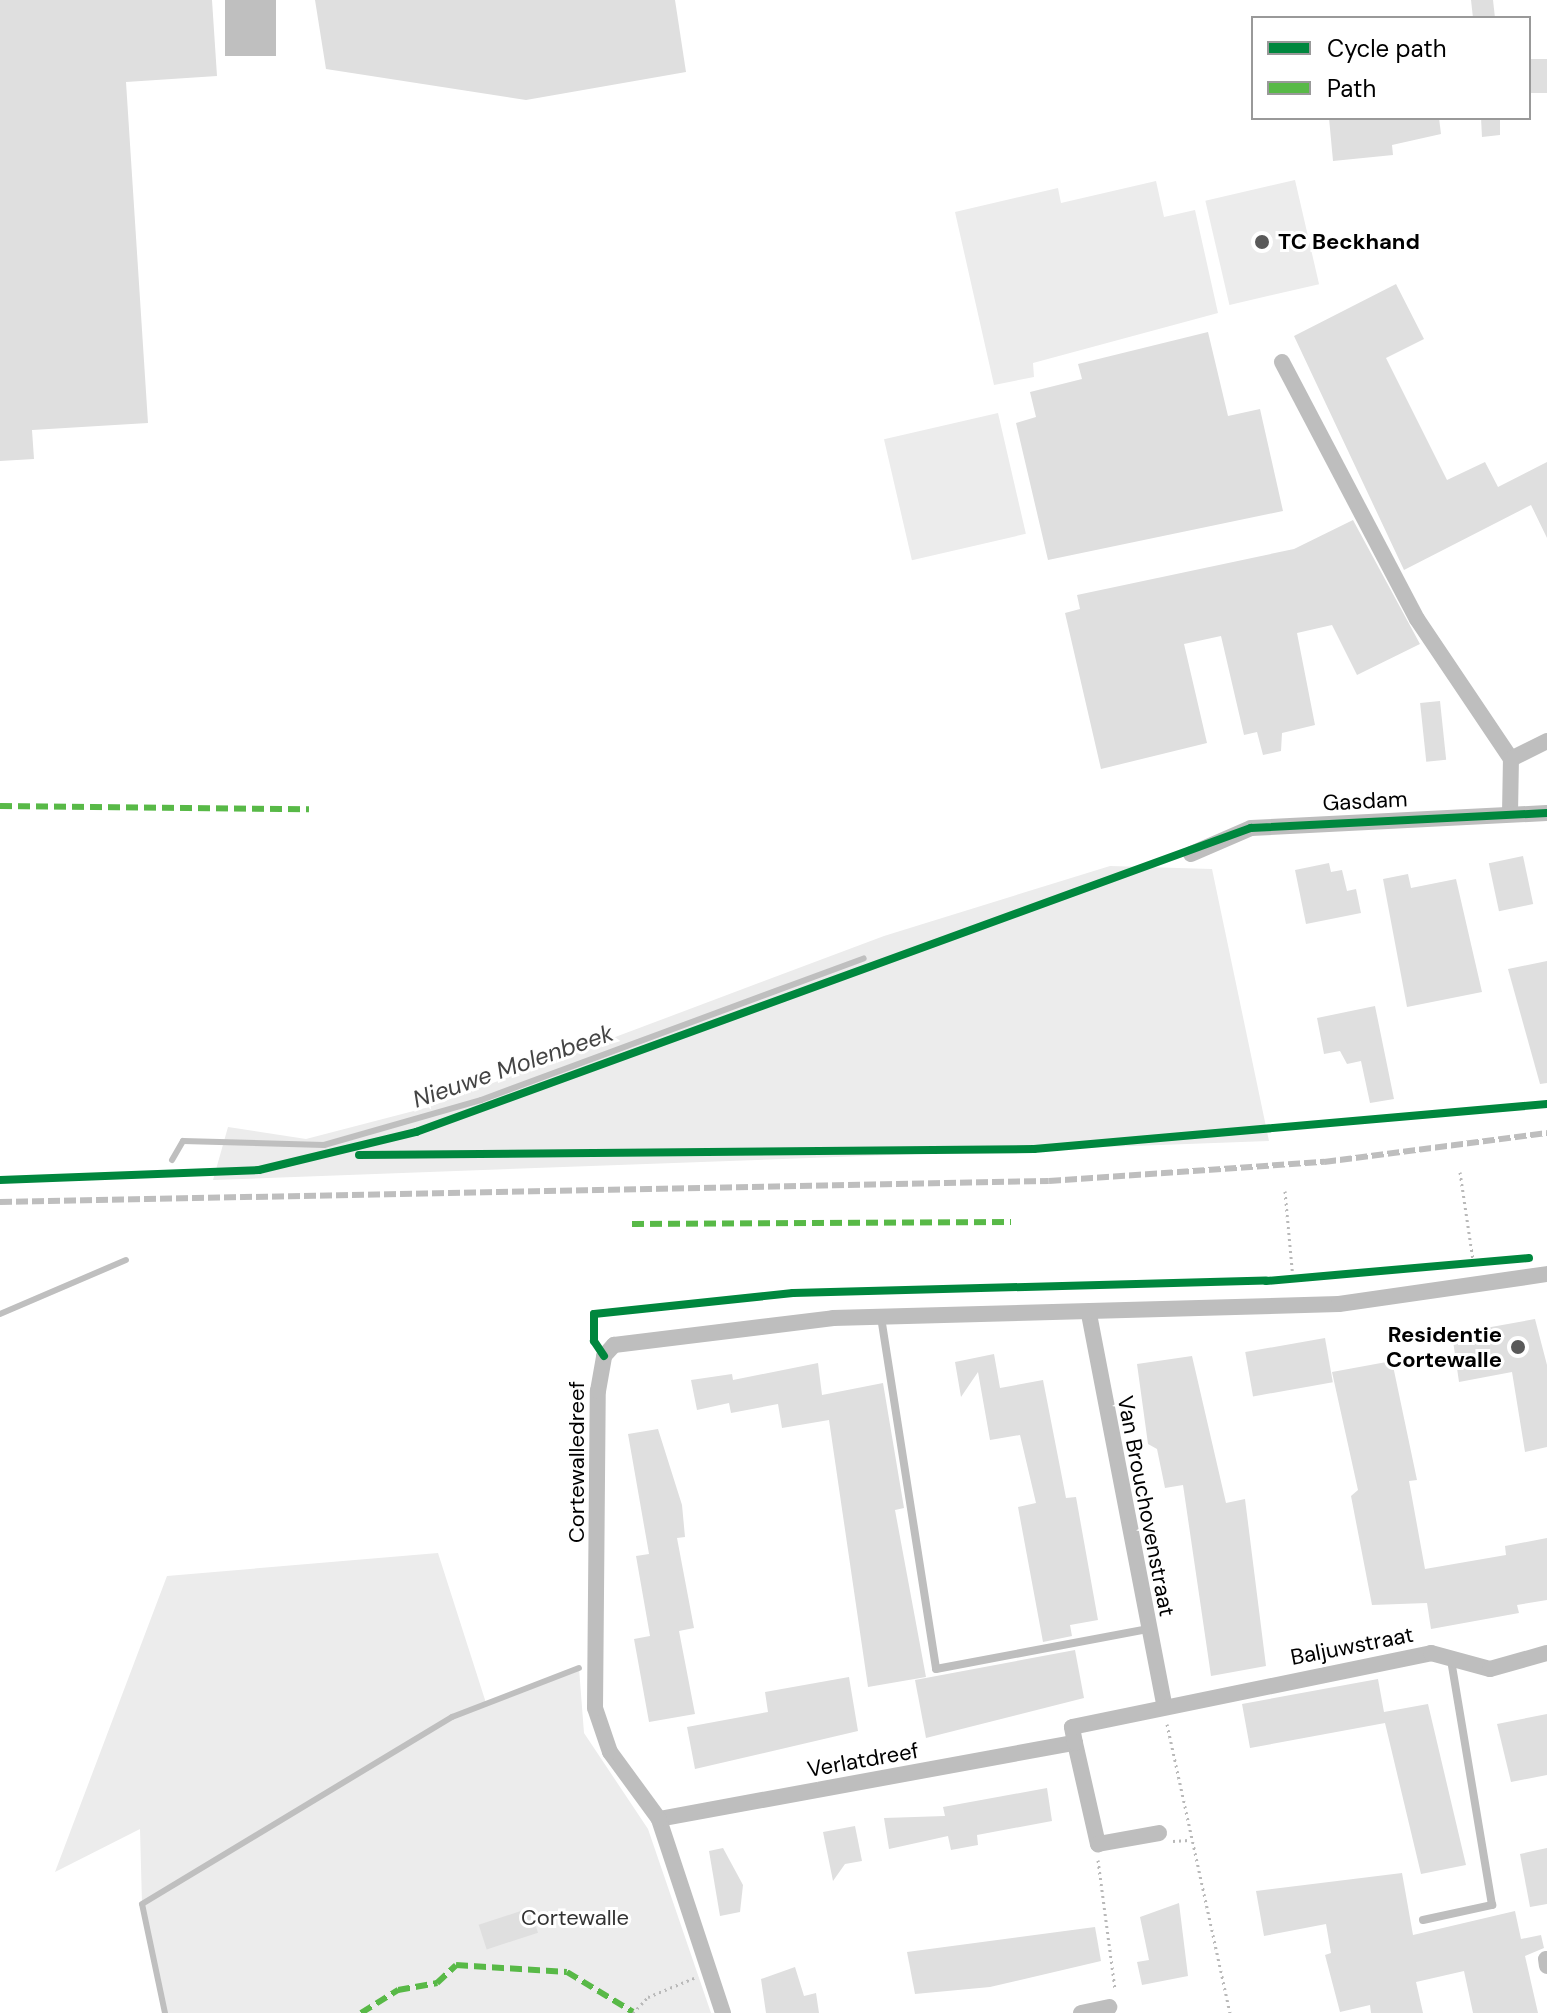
<!DOCTYPE html>
<html>
<head>
<meta charset="utf-8">
<style>
	body { margin:0 }
	#map { position:relative; width:1547px; height:2013px; overflow:hidden; background:#fff; font-family:"DM Sans",sans-serif }
	div>[style] { position:absolute }
	[style*='--x'] { left:calc(var(--x)*1px); top:calc(var(--y)*1px); width:calc(var(--w)*1px); rotate:calc(var(--a)*1deg) }
	.green>* { inset:0; background:#ececec; transform-origin:0 0 }
	.water>* { inset:0; background:#bfbfbf; transform-origin:0 0 }
	.stream>* { height:6px; margin:-3px; padding:0 3px; transform-origin:3px; border-radius:3px; background:#bfbfbf }
	.building>* { inset:0; background:#dfdfdf; transform-origin:0 0 }
	.path>* { height:3px; margin-top:-1.5px; transform-origin:0; background:repeating-linear-gradient(90deg,#b9b9b9 0 2px,transparent 0 6px) }
	.service>* { height:8px; margin:-4px; padding:0 4px; transform-origin:4px; border-radius:4px; background:#bebebe }
	.minor>* { height:16px; margin:-8px; padding:0 8px; transform-origin:8px; border-radius:8px; background:#bebebe }
	.rail>* { height:6px; margin-top:-3px; transform-origin:0; background:repeating-linear-gradient(90deg,#bebebe 0 12px,transparent 0 16px) }
	.quiet>* { height:6px; margin-top:-3px; transform-origin:0; background:repeating-linear-gradient(90deg,#58b947 0 12px,transparent 0 18px) }
	.cycleway>* { height:8px; margin:-4px; padding:0 4px; transform-origin:4px; border-radius:4px; background:#00873e }
	.dots>* { width:22px; height:22px; translate:-50% -50%; box-sizing:border-box; border:4px solid #fff; border-radius:50% }
	span { translate:-50% -50%; white-space:nowrap; text-align:center; line-height:1.15; -webkit-text-stroke:6px #fff; paint-order:stroke }
	.poi-label { font-size:22px; color:#000; font-weight:700 }
	.left { translate:0 -50%; text-align:left }
	.right { translate:-100% -50%; text-align:right }
	.street-label { font-size:22px; color:#000 }
	.park-label { font-size:22px; color:#333 }
	.water-label { font-size:24px; color:#444; font-style:italic }
	.legend { position:absolute; left:1251px; top:16px; width:280px; height:104px; box-sizing:border-box; background:#fff; border:2px solid #999; margin:0; padding:10px 14px; list-style:none; font-size:24px; color:#000 }
	.legend li { display:flex; align-items:center; gap:16px; height:40px }
	.legend b { width:40px; border:2px solid #999 }
</style>
</head>
<body>
<div id="map">
	<div class="green">
		<div style="left:1295px;top:180px;width:107px;height:92px;rotate:77deg"></div>
		<div style="clip-path:polygon(1156px 181px,1164px 217px,1195px 210px,1218px 313px,1033px 363px,1034px 377px,994px 385px,955px 212px,1058px 188px,1061px 203px)"></div>
		<div style="left:998px;top:413px;width:124px;height:117px;rotate:77deg"></div>
		<div style="clip-path:polygon(1110px 866px,1212px 869px,1269px 1141px,213px 1180px,228px 1127px,306px 1139px,429px 1107px,884px 936px)"></div>
		<div style="clip-path:polygon(438px 1553px,486px 1703px,579px 1668px,584px 1733px,648px 1829px,711px 2013px,165px 2013px,142px 1904px,140px 1829px,55px 1872px,167px 1576px)"></div>
	</div>
	<div class="water">
		<div style="left:225px;top:0;width:51px;height:56px"></div>
	</div>
	<div class="stream">
		<div style="--x:172;--y:1160;--w:22;--a:-60"></div>
		<div style="--x:183;--y:1141;--w:141;--a:1.6"></div>
		<div style="--x:324;--y:1145;--w:163;--a:-16"></div>
		<div style="--x:481;--y:1100;--w:408;--a:-20.3"></div>
		<div style="--x:0;--y:1314;--w:137;--a:-23.2"></div>
		<div style="--x:165;--y:2013;--w:111;--a:-101.9"></div>
		<div style="--x:142;--y:1904;--w:362;--a:-31.1"></div>
		<div style="--x:452;--y:1717;--w:136;--a:-21.1"></div>
	</div>
	<div class="building">
		<div style="clip-path:polygon(0 0,212px 0,217px 76px,126px 82px,148px 423px,32px 430px,34px 459px,0 461px)"></div>
		<div style="clip-path:polygon(315px 0,675px 0,686px 72px,526px 100px,326px 69px)"></div>
		<div style="clip-path:polygon(1471px 0,1493px 0,1495px 18px,1473px 18px)"></div>
		<div style="left:1529px;top:59px;width:18px;height:34px"></div>
		<div style="clip-path:polygon(1329px 118px,1439px 118px,1441px 134px,1392px 145px,1393px 155px,1333px 161px)"></div>
		<div style="clip-path:polygon(1481px 118px,1500px 118px,1500px 135px,1482px 137px)"></div>
		<div style="clip-path:polygon(1396px 284px,1424px 339px,1386px 358px,1447px 480px,1485px 462px,1498px 487px,1547px 462px,1547px 538px,1531px 505px,1404px 570px,1294px 336px)"></div>
		<div style="clip-path:polygon(1208px 332px,1228px 416px,1260px 409px,1283px 511px,1048px 560px,1016px 423px,1036px 417px,1030px 392px,1082px 379px,1078px 364px)"></div>
		<div style="clip-path:polygon(1353px 520px,1420px 644px,1357px 675px,1332px 625px,1297px 633px,1315px 725px,1282px 733px,1281px 751px,1263px 755px,1257px 732px,1244px 735px,1221px 636px,1184px 644px,1207px 743px,1101px 769px,1065px 613px,1080px 609px,1077px 595px,1294px 549px)"></div>
		<div style="left:1440px;top:701px;width:59px;height:20px;rotate:84deg"></div>
		<div style="left:1523px;top:856px;width:49px;height:35px;rotate:78deg"></div>
		<div style="clip-path:polygon(1329px 863px,1331px 872px,1342px 870px,1347px 891px,1356px 889px,1361px 913px,1306px 924px,1295px 870px)"></div>
		<div style="clip-path:polygon(1408px 874px,1411px 888px,1456px 879px,1482px 992px,1407px 1007px,1383px 879px)"></div>
		<div style="clip-path:polygon(1547px 961px,1547px 1083px,1540px 1084px,1508px 969px)"></div>
		<div style="clip-path:polygon(1375px 1006px,1394px 1099px,1370px 1103px,1361px 1061px,1347px 1064px,1340px 1051px,1324px 1054px,1317px 1018px)"></div>
		<div style="clip-path:polygon(1535px 1319px,1547px 1365px,1547px 1447px,1525px 1452px,1512px 1372px,1459px 1382px,1452px 1334px)"></div>
		<div style="left:1325px;top:1338px;width:45px;height:81px;rotate:80deg"></div>
		<div style="clip-path:polygon(994px 1354px,1000px 1388px,1043px 1380px,1066px 1498px,1076px 1497px,1098px 1620px,1070px 1625px,1072px 1636px,1043px 1642px,1018px 1507px,1036px 1503px,1020px 1435px,990px 1440px,978px 1372px,961px 1397px,955px 1362px)"></div>
		<div style="clip-path:polygon(1192px 1356px,1226px 1503px,1245px 1499px,1266px 1666px,1211px 1676px,1183px 1485px,1165px 1488px,1157px 1449px,1148px 1444px,1137px 1364px)"></div>
		<div style="clip-path:polygon(1392px 1361px,1417px 1480px,1409px 1481px,1425px 1569px,1506px 1555px,1505px 1546px,1547px 1538px,1547px 1600px,1517px 1605px,1519px 1613px,1431px 1629px,1427px 1603px,1372px 1605px,1351px 1496px,1358px 1490px,1332px 1372px)"></div>
		<div style="clip-path:polygon(818px 1363px,822px 1395px,883px 1383px,904px 1508px,895px 1510px,926px 1677px,868px 1687px,829px 1420px,782px 1428px,778px 1404px,731px 1413px,729px 1403px,697px 1410px,691px 1380px,732px 1374px,733px 1380px)"></div>
		<div style="clip-path:polygon(658px 1429px,682px 1505px,685px 1537px,677px 1538px,694px 1628px,679px 1631px,695px 1714px,649px 1722px,634px 1639px,650px 1636px,636px 1556px,649px 1554px,628px 1434px)"></div>
		<div style="clip-path:polygon(1075px 1650px,1084px 1698px,926px 1738px,915px 1680px)"></div>
		<div style="clip-path:polygon(849px 1677px,858px 1731px,695px 1769px,687px 1727px,768px 1712px,765px 1692px)"></div>
		<div style="clip-path:polygon(1378px 1679px,1384px 1712px,1428px 1704px,1466px 1865px,1421px 1874px,1385px 1723px,1250px 1748px,1242px 1704px)"></div>
		<div style="clip-path:polygon(1547px 1714px,1547px 1775px,1511px 1782px,1497px 1724px)"></div>
		<div style="clip-path:polygon(1047px 1788px,1052px 1821px,977px 1835px,978px 1845px,951px 1850px,948px 1836px,889px 1849px,884px 1818px,945px 1816px,943px 1807px)"></div>
		<div style="clip-path:polygon(855px 1826px,862px 1861px,845px 1864px,833px 1881px,823px 1832px)"></div>
		<div style="clip-path:polygon(723px 1848px,743px 1885px,740px 1912px,720px 1916px,709px 1851px)"></div>
		<div style="clip-path:polygon(1547px 1848px,1547px 1904px,1530px 1907px,1520px 1854px)"></div>
		<div style="clip-path:polygon(1402px 1873px,1413px 1935px,1515px 1911px,1521px 1939px,1541px 1935px,1544px 1948px,1525px 1956px,1538px 2013px,1473px 2013px,1464px 1971px,1416px 1982px,1423px 2013px,1371px 2013px,1370px 2005px,1340px 2012px,1325px 1955px,1331px 1953px,1326px 1924px,1264px 1936px,1256px 1891px)"></div>
		<div style="clip-path:polygon(1179px 1903px,1188px 1976px,1142px 1985px,1137px 1962px,1149px 1960px,1140px 1917px)"></div>
		<div style="left:530px;top:1908px;width:26px;height:54px;rotate:72deg"></div>
		<div style="clip-path:polygon(1095px 1927px,1101px 1961px,990px 1987px,915px 1994px,907px 1952px)"></div>
		<div style="clip-path:polygon(795px 1967px,804px 1996px,816px 1993px,819px 2013px,766px 2013px,761px 1979px)"></div>
	</div>
	<div class="path">
		<div style="--x:1460;--y:1172;--w:89;--a:81.6"></div>
		<div style="--x:1285;--y:1191;--w:88;--a:84.8"></div>
		<div style="--x:1167;--y:1724;--w:296;--a:77.7"></div>
		<div style="--x:1173;--y:1841;--w:16;--a:-4"></div>
		<div style="--x:1098;--y:1860;--w:131;--a:82.5"></div>
		<div style="--x:633;--y:2013;--w:22;--a:-47"></div>
		<div style="--x:648;--y:1997;--w:50;--a:-22.4"></div>
	</div>
	<div class="service">
		<div style="--x:881;--y:1317;--w:356;--a:81.1"></div>
		<div style="--x:936;--y:1669;--w:215;--a:-10.7"></div>
		<div style="--x:1423;--y:1920;--w:71;--a:-12.3"></div>
		<div style="--x:1492;--y:1905;--w:249;--a:-99.5"></div>
	</div>
	<div class="minor">
		<div style="--x:1282;--y:362;--w:290;--a:62.3"></div>
		<div style="--x:1417;--y:619;--w:169;--a:56.1"></div>
		<div style="--x:1511;--y:759;--w:40;--a:-26.6"></div>
		<div style="--x:1510;--y:814;--w:55;--a:-89"></div>
		<div style="--x:1191;--y:854;--w:65;--a:-23.4"></div>
		<div style="--x:1251;--y:828;--w:296;--a:-2.9"></div>
		<div style="--x:1089;--y:1314;--w:398;--a:79.1"></div>
		<div style="--x:1075;--y:1743;--w:104;--a:77.2"></div>
		<div style="--x:1098;--y:1844;--w:62;--a:-10.2"></div>
		<div style="--x:659;--y:1819;--w:423;--a:-10.4"></div>
		<div style="--x:1075;--y:1743;--w:16;--a:-101"></div>
		<div style="--x:1072;--y:1727;--w:367;--a:-11.6"></div>
		<div style="--x:1431;--y:1653;--w:61;--a:15.2"></div>
		<div style="--x:1490;--y:1669;--w:59;--a:-15.7"></div>
		<div style="--x:1546;--y:1959;--w:7;--a:82"></div>
		<div style="--x:723;--y:2013;--w:204;--a:-108.3"></div>
		<div style="--x:659;--y:1819;--w:83;--a:-126.2"></div>
		<div style="--x:610;--y:1752;--w:46;--a:-108.8"></div>
		<div style="--x:595;--y:1708;--w:317;--a:-89.5"></div>
		<div style="--x:598;--y:1391;--w:36;--a:-80"></div>
		<div style="--x:604;--y:1356;--w:15;--a:-48"></div>
		<div style="--x:614;--y:1345;--w:221;--a:-7"></div>
		<div style="--x:833;--y:1318;--w:506;--a:-1.58"></div>
		<div style="--x:1339;--y:1304;--w:210;--a:-8.2"></div>
		<div style="--x:1081;--y:2013;--w:29;--a:-12"></div>
	</div>
	<div class="rail">
		<div style="--x:0;--y:1202;--w:1049;--a:-1.15"></div>
		<div style="--x:1049;--y:1181;--w:276;--a:-4"></div>
		<div style="--x:1324;--y:1162;--w:225;--a:-7.4"></div>
	</div>
	<div class="quiet">
		<div style="--x:0;--y:806;--w:309;--a:0.6"></div>
		<div style="--x:632;--y:1224;--w:379;--a:-0.3"></div>
		<div style="--x:361;--y:2013;--w:44;--a:-31.9"></div>
		<div style="--x:398;--y:1990;--w:40;--a:-10"></div>
		<div style="--x:437;--y:1983;--w:26;--a:-43"></div>
		<div style="--x:456;--y:1965;--w:111;--a:3.6"></div>
		<div style="--x:567;--y:1972;--w:77;--a:31.2"></div>
	</div>
	<div class="cycleway">
		<div style="--x:359;--y:1155;--w:675;--a:-0.51"></div>
		<div style="--x:1034;--y:1149;--w:515;--a:-5.01"></div>
		<div style="--x:0;--y:1180;--w:259;--a:-2.2"></div>
		<div style="--x:259;--y:1170;--w:162;--a:-13.6"></div>
		<div style="--x:416;--y:1132;--w:889;--a:-20.01"></div>
		<div style="--x:1251;--y:828;--w:296;--a:-2.9"></div>
		<div style="--x:604;--y:1356;--w:18;--a:-124"></div>
		<div style="--x:594;--y:1341;--w:27;--a:-90"></div>
		<div style="--x:594;--y:1314;--w:200;--a:-6"></div>
		<div style="--x:793;--y:1293;--w:473;--a:-1.5"></div>
		<div style="--x:1266;--y:1281;--w:264;--a:-5"></div>
	</div>
	<div class="dots">
		<div style="left:1262px;top:242px;background:#595959"></div>
		<div style="left:1518px;top:1347px;background:#595959"></div>
	</div>
	<div class="poi-label">
		<span class="left" style="left:1278px;top:242px">TC Beckhand</span>
		<span class="right" style="left:1502px;top:1347px">Residentie<br>Cortewalle</span>
	</div>
	<div class="street-label">
		<span style="left:1365px;top:801px;rotate:-3deg">Gasdam</span>
		<span style="left:577px;top:1462px;rotate:-90deg">Cortewalledreef</span>
		<span style="left:1146px;top:1506px;rotate:79deg">Van Brouchovenstraat</span>
		<span style="left:1352px;top:1646px;rotate:-11deg">Baljuwstraat</span>
		<span style="left:863px;top:1760px;rotate:-10deg">Verlatdreef</span>
	</div>
	<div class="park-label">
		<span style="left:575px;top:1918px">Cortewalle</span>
	</div>
	<div class="water-label">
		<span style="left:513px;top:1066px;rotate:-19deg">Nieuwe Molenbeek</span>
	</div>
	<ul class="legend">
	<li><b style="height:10px;background:#00873e"></b>Cycle path</li>
	<li><b style="height:10px;background:#58b947"></b>Path</li>
	</ul>
</div>
</body>
</html>
